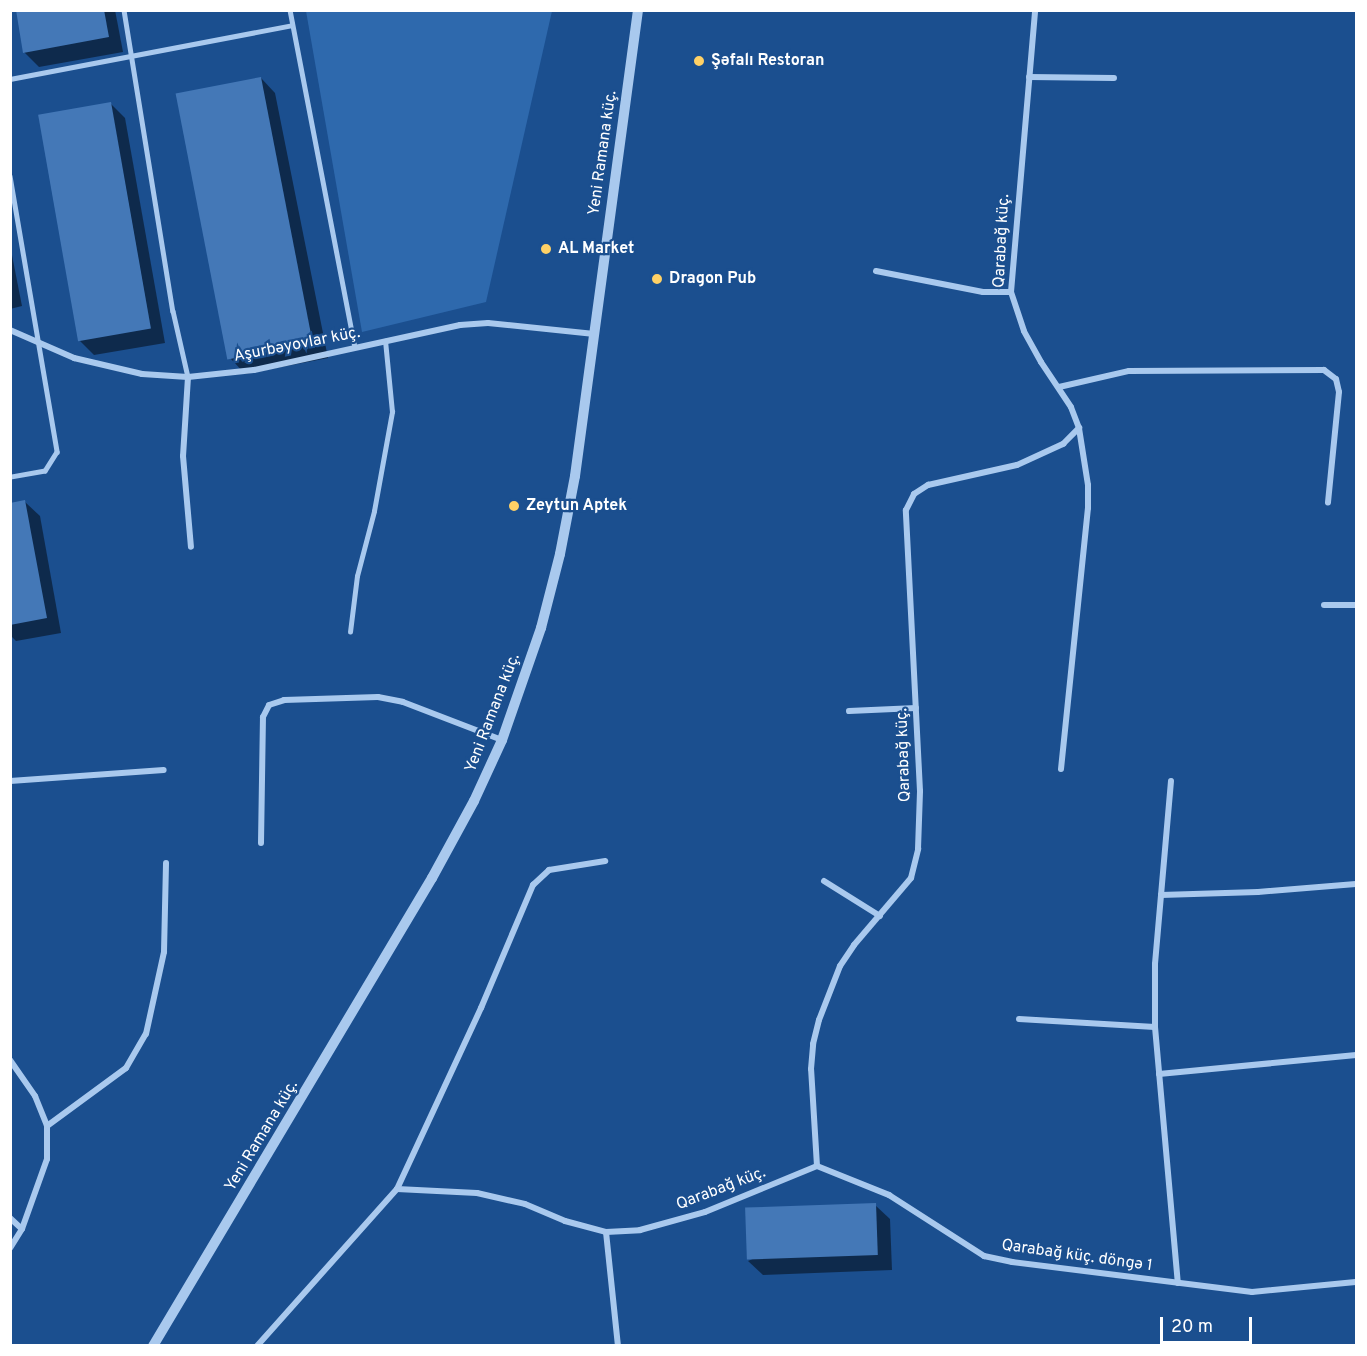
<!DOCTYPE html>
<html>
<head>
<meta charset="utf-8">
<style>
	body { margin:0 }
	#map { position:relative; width:1367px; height:1356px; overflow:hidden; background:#1b4f8f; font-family:Overpass,sans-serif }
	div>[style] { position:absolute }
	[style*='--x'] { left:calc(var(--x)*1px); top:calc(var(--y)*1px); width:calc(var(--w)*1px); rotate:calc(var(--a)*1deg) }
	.green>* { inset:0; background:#2e69ad }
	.shadow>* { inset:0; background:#0007 }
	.building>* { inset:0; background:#4478b7; transform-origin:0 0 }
	.service>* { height:4.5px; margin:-2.25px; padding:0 2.25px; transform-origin:2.25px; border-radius:2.25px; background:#a9c9ee }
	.minor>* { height:6px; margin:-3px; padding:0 3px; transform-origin:3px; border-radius:3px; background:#a9c9ee }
	.tertiary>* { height:10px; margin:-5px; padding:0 5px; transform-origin:5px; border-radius:5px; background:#a9c9ee }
	.dots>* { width:16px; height:16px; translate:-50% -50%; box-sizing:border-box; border:3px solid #1b4f8f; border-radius:50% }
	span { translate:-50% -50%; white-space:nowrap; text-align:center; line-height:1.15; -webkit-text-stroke:4.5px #1b4f8f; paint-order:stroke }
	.poi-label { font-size:16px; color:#fff; font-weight:700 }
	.left { translate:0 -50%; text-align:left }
	.street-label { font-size:16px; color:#fff }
	.frame { position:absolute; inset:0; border:12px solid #fff; pointer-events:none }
	.scale { position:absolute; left:1160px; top:1317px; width:92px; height:27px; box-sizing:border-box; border:3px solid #fff; border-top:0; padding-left:8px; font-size:18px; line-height:21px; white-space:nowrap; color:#fff; -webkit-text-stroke:4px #1b4f8f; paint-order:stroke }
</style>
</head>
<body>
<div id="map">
	<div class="green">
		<div style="clip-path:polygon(306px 11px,552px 11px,486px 302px,362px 332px)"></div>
	</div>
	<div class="shadow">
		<div style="clip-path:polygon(17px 10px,115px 10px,123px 52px,39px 67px,24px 52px)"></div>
		<div style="clip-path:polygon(261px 78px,275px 93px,328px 358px,245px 374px,231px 359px)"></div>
		<div style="clip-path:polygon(110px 103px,125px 118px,165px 343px,94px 355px,80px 341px)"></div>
		<div style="clip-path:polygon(10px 245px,22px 306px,10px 309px)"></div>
		<div style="clip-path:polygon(25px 502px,40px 516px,61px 633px,16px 641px,10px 635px,10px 504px)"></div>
		<div style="clip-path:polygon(875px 1205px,890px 1219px,892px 1270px,763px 1275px,748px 1261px)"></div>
	</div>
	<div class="building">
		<div style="clip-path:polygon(16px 10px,104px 10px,109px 37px,23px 53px)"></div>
		<div style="left:261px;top:77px;width:271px;height:87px;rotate:79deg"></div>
		<div style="left:111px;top:102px;width:230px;height:74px;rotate:80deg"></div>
		<div style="clip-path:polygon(25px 500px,47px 618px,10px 625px,10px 503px)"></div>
		<div style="left:876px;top:1203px;width:52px;height:131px;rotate:88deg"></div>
	</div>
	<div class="service">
		<div style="--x:124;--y:10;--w:305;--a:80.8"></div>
		<div style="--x:173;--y:311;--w:68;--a:77.2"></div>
		<div style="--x:290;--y:10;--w:343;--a:79.1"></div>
		<div style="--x:10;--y:79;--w:287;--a:-10.8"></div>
		<div style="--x:10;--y:176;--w:280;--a:80.3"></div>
		<div style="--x:57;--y:452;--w:22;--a:122"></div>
		<div style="--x:45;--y:471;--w:36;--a:170"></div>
		<div style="--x:350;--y:632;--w:56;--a:-82.9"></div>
		<div style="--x:357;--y:576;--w:67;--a:-75.3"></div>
		<div style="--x:374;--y:511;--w:101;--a:-79.7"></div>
		<div style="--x:392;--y:412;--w:71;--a:-95.6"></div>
	</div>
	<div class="minor">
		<div style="--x:1029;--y:77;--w:85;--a:0.7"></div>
		<div style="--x:876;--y:271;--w:109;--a:11.1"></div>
		<div style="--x:983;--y:292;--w:28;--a:0"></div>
		<div style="--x:10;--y:330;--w:70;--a:23.6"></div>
		<div style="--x:74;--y:358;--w:70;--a:13.2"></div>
		<div style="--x:142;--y:374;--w:46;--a:3.7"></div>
		<div style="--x:188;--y:377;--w:66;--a:-6.1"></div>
		<div style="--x:254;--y:370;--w:211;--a:-12.3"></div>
		<div style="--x:460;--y:325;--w:28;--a:-4"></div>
		<div style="--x:488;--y:323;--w:107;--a:5.9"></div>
		<div style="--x:188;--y:377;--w:79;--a:93.6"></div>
		<div style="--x:183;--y:456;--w:91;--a:85"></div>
		<div style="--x:1059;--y:387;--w:72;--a:-12.9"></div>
		<div style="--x:1129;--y:371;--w:195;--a:-0.3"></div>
		<div style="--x:1324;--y:370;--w:15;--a:37"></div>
		<div style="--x:1336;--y:379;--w:13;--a:77"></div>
		<div style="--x:1339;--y:392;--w:111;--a:95.7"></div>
		<div style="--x:1324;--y:605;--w:32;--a:0"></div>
		<div style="--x:849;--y:711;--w:67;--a:-2.6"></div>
		<div style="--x:1061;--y:769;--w:262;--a:-84.1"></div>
		<div style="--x:1088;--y:508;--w:23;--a:-90"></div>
		<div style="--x:1088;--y:485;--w:58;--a:-99"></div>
		<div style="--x:10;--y:781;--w:154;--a:-4.1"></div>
		<div style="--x:1171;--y:781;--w:184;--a:95"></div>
		<div style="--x:1155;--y:964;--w:63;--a:90"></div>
		<div style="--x:1155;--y:1027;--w:257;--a:84.9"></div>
		<div style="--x:261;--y:843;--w:126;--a:-89.1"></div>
		<div style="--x:263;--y:717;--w:13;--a:-63"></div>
		<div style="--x:269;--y:705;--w:16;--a:-18"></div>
		<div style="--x:284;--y:700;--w:94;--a:-1.8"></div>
		<div style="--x:378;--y:697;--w:25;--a:11"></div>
		<div style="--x:403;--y:702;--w:106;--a:21"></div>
		<div style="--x:824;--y:881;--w:66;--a:32"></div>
		<div style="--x:1161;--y:895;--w:97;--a:-1.8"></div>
		<div style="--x:1258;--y:892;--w:98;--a:-4.7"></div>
		<div style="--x:1019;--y:1019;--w:136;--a:3.4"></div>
		<div style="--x:10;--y:1060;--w:44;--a:55.2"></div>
		<div style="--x:35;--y:1096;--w:32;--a:68"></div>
		<div style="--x:47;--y:1126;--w:33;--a:90"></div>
		<div style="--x:47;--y:1159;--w:74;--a:109.7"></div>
		<div style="--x:22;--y:1229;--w:22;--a:122"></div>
		<div style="--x:1159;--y:1074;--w:198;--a:-5.5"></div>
		<div style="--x:47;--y:1126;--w:98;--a:-36.3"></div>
		<div style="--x:126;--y:1068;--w:39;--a:-60"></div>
		<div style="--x:146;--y:1034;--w:84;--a:-77.6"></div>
		<div style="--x:164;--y:952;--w:89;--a:-88.7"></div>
		<div style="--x:817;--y:1166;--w:78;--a:21.9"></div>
		<div style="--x:889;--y:1195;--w:113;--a:32.7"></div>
		<div style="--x:984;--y:1256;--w:29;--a:12"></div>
		<div style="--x:1012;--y:1262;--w:242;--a:7.1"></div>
		<div style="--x:1252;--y:1292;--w:104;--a:-5.5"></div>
		<div style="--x:397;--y:1189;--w:80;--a:2.9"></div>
		<div style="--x:477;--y:1193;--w:49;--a:12.9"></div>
		<div style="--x:525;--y:1204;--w:43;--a:23"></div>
		<div style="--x:565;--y:1221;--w:42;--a:15"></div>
		<div style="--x:606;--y:1232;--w:34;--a:-3"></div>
		<div style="--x:640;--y:1230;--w:67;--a:-15.5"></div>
		<div style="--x:705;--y:1212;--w:121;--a:-22.3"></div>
		<div style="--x:817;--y:1166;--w:97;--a:-93.5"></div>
		<div style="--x:811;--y:1069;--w:25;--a:-85"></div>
		<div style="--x:813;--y:1044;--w:25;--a:-76"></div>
		<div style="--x:819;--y:1020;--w:58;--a:-68.7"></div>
		<div style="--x:840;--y:966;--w:25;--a:-56"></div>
		<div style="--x:854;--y:945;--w:88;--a:-49.6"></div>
		<div style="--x:911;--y:878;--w:30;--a:-76"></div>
		<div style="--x:918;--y:849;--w:58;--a:-88"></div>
		<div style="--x:920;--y:791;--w:281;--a:-92.9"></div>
		<div style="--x:906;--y:510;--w:18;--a:-63"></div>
		<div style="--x:914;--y:494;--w:17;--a:-33"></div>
		<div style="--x:928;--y:485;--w:91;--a:-12.7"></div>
		<div style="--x:1017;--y:465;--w:51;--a:-24.5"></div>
		<div style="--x:1063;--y:444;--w:23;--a:-45"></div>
		<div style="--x:1079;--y:428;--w:22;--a:-111"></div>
		<div style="--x:1071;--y:407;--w:54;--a:-123.7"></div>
		<div style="--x:1041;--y:362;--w:35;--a:-119"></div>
		<div style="--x:1024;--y:331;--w:41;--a:-108.4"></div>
		<div style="--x:1011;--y:292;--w:283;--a:-85.1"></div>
		<div style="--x:10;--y:1218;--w:16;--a:43"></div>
		<div style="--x:606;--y:1232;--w:115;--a:84"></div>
		<div style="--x:257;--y:1346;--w:210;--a:-48.3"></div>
		<div style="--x:397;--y:1189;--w:200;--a:-65.1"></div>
		<div style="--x:481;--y:1008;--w:134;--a:-67.1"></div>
		<div style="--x:533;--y:885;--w:22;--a:-43"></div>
		<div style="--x:549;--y:870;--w:57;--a:-9.1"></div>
	</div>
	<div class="tertiary">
		<div style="--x:153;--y:1346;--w:545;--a:-59.2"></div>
		<div style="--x:432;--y:878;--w:88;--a:-61.4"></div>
		<div style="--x:474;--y:801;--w:67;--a:-65.3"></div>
		<div style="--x:502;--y:740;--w:119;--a:-70.8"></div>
		<div style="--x:541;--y:628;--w:76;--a:-75.6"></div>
		<div style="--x:560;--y:554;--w:79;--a:-79.1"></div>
		<div style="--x:575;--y:476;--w:470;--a:-82.3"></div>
	</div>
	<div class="dots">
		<div style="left:699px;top:61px;background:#ffd166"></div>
		<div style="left:546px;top:249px;background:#ffd166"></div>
		<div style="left:657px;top:279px;background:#ffd166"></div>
		<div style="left:514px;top:506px;background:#ffd166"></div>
	</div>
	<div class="poi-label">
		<span class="left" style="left:711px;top:61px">Şəfalı Restoran</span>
		<span class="left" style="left:558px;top:249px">AL Market</span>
		<span class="left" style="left:669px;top:279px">Dragon Pub</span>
		<span class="left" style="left:526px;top:506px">Zeytun Aptek</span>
	</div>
	<div class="street-label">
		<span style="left:603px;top:153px;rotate:-82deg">Yeni Ramana küç.</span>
		<span style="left:1002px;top:241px;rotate:-87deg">Qarabağ küç.</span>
		<span style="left:297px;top:345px;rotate:-11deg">Aşurbəyovlar küç.</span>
		<span style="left:493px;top:713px;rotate:-69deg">Yeni Ramana küç.</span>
		<span style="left:904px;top:755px;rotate:-92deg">Qarabağ küç.</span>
		<span style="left:262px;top:1136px;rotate:-59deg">Yeni Ramana küç.</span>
		<span style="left:721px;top:1189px;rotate:-21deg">Qarabağ küç.</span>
		<span style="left:1077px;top:1256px;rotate:8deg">Qarabağ küç. döngə 1</span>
	</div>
	<div class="frame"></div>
	<div class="scale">20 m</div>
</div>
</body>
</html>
